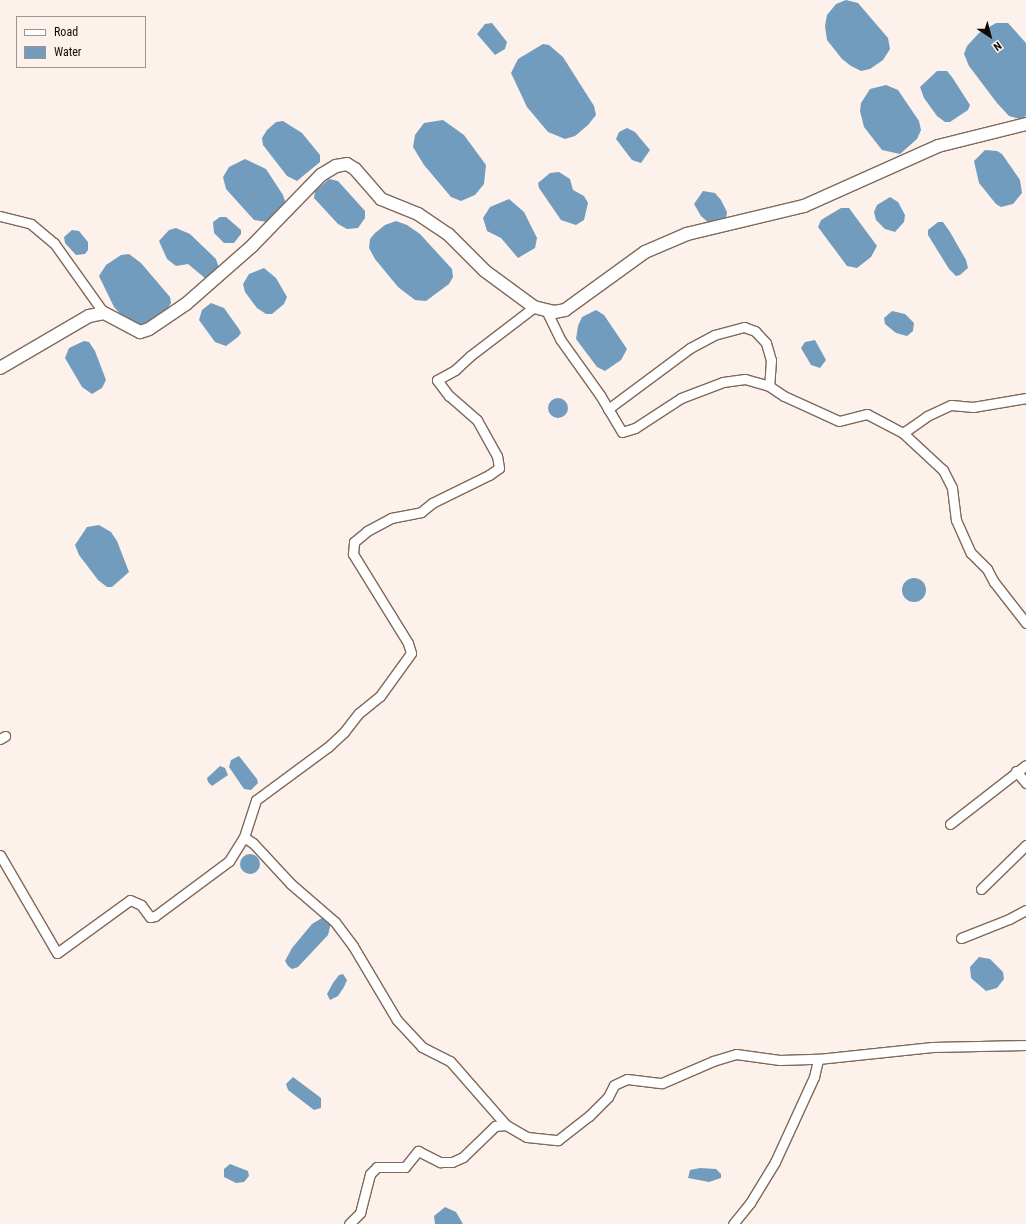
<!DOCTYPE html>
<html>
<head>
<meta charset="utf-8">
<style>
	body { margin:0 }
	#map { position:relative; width:1026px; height:1224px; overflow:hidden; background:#fcf2eb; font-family:"Roboto Condensed",sans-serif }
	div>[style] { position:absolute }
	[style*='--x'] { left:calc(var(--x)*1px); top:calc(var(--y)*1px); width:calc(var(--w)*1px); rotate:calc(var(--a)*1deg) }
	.water>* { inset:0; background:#729cbd }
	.round { border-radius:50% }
	.roads { filter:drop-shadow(1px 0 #7f695a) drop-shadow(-1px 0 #7f695a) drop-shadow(0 1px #7f695a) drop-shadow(0 -1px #7f695a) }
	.street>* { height:9px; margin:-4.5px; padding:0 4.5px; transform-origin:4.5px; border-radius:4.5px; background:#fff }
	.secondary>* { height:12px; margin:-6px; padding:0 6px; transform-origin:6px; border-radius:6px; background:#fff }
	span { translate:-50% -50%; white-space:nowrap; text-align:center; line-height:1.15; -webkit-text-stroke:3px #fcf2eb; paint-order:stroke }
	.legend { position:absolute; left:16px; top:16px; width:130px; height:52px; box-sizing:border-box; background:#fcf2eb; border:1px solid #9e958f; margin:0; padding:5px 7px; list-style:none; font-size:12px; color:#120a05 }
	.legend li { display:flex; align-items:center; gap:8px; height:20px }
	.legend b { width:20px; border:1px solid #9e958f }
	.north { position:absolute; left:970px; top:16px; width:40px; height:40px; -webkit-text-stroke:3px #fcf2eb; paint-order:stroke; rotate:144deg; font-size:11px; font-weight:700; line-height:16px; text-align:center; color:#120a05 }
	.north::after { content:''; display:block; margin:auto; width:14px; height:18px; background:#120a05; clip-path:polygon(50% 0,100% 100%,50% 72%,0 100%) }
</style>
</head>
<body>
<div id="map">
	<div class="water">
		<div style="clip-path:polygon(846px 0,858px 3px,888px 38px,890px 49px,883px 60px,870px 69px,861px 71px,851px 66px,842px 59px,827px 40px,825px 26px,827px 15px,836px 4px)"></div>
		<div style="clip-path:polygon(492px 23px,507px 42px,505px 49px,495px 55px,477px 34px,485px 24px)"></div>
		<div style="clip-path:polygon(996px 23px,1008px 23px,1026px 43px,1026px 116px,1020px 119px,1009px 116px,997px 103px,969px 66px,964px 54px,967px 46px,979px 33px)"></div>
		<div style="clip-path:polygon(543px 44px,549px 45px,563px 57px,594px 106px,596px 115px,588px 125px,575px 136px,565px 139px,548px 132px,527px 107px,511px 73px,518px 59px)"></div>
		<div style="clip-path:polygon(937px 71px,947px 71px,952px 77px,970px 105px,968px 110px,950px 122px,945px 122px,937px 116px,924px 98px,920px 87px)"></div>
		<div style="clip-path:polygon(886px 85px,898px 90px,919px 121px,921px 130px,917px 139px,900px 154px,882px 150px,864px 127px,860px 111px,861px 103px,870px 89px)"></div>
		<div style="clip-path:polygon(443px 120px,464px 135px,486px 165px,484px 184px,475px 195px,461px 201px,451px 197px,424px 165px,413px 147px,415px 135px,424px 123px)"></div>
		<div style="clip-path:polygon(283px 121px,302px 133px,320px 155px,320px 162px,297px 181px,287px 176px,263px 145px,262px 138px,267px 130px,276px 122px)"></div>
		<div style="clip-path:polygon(627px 128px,635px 132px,650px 150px,641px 163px,632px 160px,616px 139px,619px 132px)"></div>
		<div style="clip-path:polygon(985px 150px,997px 151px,1002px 154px,1020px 180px,1022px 193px,1013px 204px,1001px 207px,996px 204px,979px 183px,974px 161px)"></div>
		<div style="clip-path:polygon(245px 159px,266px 169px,283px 195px,285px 201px,277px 215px,267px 222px,254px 220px,226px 189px,223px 177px,229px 167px)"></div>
		<div style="clip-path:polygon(559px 172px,570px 179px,573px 190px,584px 196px,588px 203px,584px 220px,576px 225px,561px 220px,539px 188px,538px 183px,550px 173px)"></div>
		<div style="clip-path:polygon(329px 179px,338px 181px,365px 211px,365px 218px,358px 228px,347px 229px,338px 224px,314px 198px,315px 191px)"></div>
		<div style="clip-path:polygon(703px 191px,715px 193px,721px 200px,727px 212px,726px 219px,711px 225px,701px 216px,694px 204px)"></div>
		<div style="clip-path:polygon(890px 197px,898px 202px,905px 215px,904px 222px,895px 232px,885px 229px,876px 220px,874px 212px,877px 205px)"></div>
		<div style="clip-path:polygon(509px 199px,524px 212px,537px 238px,535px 248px,518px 258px,501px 238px,487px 231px,483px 218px,490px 207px)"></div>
		<div style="clip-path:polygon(841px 208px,849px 208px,877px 246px,871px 257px,857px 268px,847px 266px,818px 227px,821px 220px)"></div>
		<div style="clip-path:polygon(220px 217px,226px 217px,241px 230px,241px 234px,234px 243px,224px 243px,214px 233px,213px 222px)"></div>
		<div style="clip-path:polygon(396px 221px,407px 225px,420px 234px,452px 269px,453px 277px,449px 284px,426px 301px,415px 300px,398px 287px,375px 259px,369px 248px,370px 239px,375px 233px,385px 225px)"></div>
		<div style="clip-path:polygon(938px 222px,943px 222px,950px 232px,966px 260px,968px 268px,960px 275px,956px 276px,949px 269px,928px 235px,928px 230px)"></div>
		<div style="clip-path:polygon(176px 228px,190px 234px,216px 259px,219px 268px,206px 279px,188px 264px,176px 266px,167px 259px,159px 241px,169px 230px)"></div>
		<div style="clip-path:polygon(72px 230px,79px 231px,88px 242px,88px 250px,85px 254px,76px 255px,65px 243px,64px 237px)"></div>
		<div style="clip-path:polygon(129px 254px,141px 263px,170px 297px,171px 303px,167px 309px,153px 321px,141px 326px,124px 318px,114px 307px,99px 276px,106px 265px,121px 255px)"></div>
		<div style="clip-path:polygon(264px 268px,276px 278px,287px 297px,284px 304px,272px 314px,266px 314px,257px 308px,245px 292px,243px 284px,249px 274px)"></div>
		<div style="clip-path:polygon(211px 303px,224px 308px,239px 329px,241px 333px,238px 337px,226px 346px,215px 342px,199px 320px,202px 310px)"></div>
		<div style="clip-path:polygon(596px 310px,604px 315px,627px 349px,621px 360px,605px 371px,597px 367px,576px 339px,578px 326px,582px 317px)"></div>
		<div style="clip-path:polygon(892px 311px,905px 314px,914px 323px,913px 331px,907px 336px,896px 333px,885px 324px,884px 318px)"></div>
		<div style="clip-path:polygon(815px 340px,826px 360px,820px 368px,811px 365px,801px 348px,805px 342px)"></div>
		<div style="clip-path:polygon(84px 341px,89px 342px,95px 351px,106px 380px,102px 388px,92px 394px,82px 387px,65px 358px,69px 348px)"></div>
		<div class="round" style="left:548px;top:398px;width:20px;height:20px"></div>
		<div style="clip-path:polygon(99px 525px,111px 532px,117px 541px,129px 572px,112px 587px,107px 587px,98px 580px,79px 555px,75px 545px,87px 527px)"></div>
		<div class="round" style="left:902px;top:578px;width:24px;height:24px"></div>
		<div style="clip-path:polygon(239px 756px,257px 779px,258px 783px,251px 790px,244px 789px,229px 767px,231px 760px)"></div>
		<div style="clip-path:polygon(220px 766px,225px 768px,228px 775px,212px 786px,208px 782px,207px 778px)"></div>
		<div class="round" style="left:240px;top:854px;width:20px;height:20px"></div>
		<div style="clip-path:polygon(322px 918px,331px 923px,328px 935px,298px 967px,292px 969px,288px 966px,285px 961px,292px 948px,312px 924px)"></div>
		<div style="clip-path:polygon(979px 957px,990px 959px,1003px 972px,1004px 979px,997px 988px,986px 991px,971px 978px,970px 967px)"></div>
		<div style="clip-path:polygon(343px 974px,347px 980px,344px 987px,338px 996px,330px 1000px,327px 994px,333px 983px,339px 975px)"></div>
		<div style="clip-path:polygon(293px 1077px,321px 1098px,321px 1108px,314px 1110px,288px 1090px,286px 1084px)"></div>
		<div style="clip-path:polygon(230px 1164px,248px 1171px,249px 1176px,244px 1182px,236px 1183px,224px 1177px,224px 1169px)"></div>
		<div style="clip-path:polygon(700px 1168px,716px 1169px,721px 1174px,721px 1178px,709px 1182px,688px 1178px,690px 1170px)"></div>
		<div style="clip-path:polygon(445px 1207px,456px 1212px,463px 1224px,435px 1224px,434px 1216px)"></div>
	</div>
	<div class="roads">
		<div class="street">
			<div style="--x:0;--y:216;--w:32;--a:14"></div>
			<div style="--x:31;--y:224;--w:30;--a:40"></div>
			<div style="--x:54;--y:243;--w:86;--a:54.5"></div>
			<div style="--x:546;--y:310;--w:32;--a:64"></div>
			<div style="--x:560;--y:339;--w:69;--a:54.5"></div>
			<div style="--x:600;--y:395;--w:43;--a:59.3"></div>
			<div style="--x:622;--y:432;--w:14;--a:-17"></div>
			<div style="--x:635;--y:428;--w:55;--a:-33.1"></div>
			<div style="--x:681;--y:398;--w:45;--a:-20.9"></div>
			<div style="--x:723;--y:382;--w:22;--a:-8"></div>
			<div style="--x:745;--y:379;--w:25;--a:16"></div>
			<div style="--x:769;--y:386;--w:18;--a:34"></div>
			<div style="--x:784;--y:396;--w:60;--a:24.4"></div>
			<div style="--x:839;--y:421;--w:29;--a:-14"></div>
			<div style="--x:867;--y:414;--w:41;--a:27.8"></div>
			<div style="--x:903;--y:433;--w:29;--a:-35"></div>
			<div style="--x:927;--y:416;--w:26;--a:-25"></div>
			<div style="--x:951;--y:405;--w:22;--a:5"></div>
			<div style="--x:973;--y:407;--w:54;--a:-9.6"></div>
			<div style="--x:608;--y:409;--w:102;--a:-36.6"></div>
			<div style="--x:690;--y:348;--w:27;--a:-28"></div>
			<div style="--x:714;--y:335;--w:31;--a:-15"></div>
			<div style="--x:744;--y:327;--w:12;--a:20"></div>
			<div style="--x:755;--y:331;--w:16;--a:47"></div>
			<div style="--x:766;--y:343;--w:18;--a:74"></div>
			<div style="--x:771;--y:360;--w:26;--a:94"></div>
			<div style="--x:903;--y:433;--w:54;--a:42.8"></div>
			<div style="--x:943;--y:470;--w:20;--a:63"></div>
			<div style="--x:952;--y:488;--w:32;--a:83"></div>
			<div style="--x:956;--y:520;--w:36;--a:66"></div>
			<div style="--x:971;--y:553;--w:23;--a:45"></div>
			<div style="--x:987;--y:569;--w:15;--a:62"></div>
			<div style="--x:994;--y:582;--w:52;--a:52"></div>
			<div style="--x:0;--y:739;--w:6;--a:-31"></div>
			<div style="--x:1016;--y:771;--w:16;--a:50"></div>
			<div style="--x:950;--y:824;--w:96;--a:-37.8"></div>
			<div style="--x:244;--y:837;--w:11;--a:34"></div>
			<div style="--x:253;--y:843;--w:56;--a:47.2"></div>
			<div style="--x:291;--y:884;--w:58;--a:40.8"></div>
			<div style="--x:335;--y:922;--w:30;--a:53"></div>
			<div style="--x:353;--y:946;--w:86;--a:59.3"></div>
			<div style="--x:397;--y:1020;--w:37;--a:47"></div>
			<div style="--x:422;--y:1047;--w:31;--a:27"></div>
			<div style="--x:450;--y:1061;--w:85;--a:48.8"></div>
			<div style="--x:506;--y:1125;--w:24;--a:30"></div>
			<div style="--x:527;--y:1137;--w:31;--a:6"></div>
			<div style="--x:558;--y:1140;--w:39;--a:-38"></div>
			<div style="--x:589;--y:1116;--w:27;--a:-45"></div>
			<div style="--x:608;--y:1097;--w:13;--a:-63"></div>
			<div style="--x:614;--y:1085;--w:14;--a:-25"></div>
			<div style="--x:627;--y:1079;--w:35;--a:7"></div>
			<div style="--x:662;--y:1083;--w:56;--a:-23.3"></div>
			<div style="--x:713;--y:1061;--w:24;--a:-17"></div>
			<div style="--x:736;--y:1054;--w:44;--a:7.8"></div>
			<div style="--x:780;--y:1060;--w:38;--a:-2"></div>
			<div style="--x:818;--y:1059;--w:115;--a:-6"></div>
			<div style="--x:932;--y:1047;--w:94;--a:-1.2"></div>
			<div style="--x:0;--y:855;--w:113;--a:59.8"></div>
			<div style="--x:57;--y:953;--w:90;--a:-36"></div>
			<div style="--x:130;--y:900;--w:12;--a:24"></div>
			<div style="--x:141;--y:905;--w:15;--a:53"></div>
			<div style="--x:150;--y:917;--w:5;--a:-11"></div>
			<div style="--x:155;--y:916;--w:92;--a:-36.6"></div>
			<div style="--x:229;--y:861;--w:28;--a:-58"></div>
			<div style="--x:244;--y:837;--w:39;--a:-72"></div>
			<div style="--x:256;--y:800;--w:89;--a:-36.4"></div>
			<div style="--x:328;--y:747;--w:22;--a:-43"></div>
			<div style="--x:344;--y:732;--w:24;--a:-52"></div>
			<div style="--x:359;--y:713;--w:27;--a:-39"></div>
			<div style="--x:380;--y:696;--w:53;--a:-54.2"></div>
			<div style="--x:411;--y:653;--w:10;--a:-107"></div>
			<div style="--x:408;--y:643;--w:105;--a:-121.7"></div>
			<div style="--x:353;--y:554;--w:12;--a:-85"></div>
			<div style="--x:354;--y:542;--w:17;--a:-40"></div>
			<div style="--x:367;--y:531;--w:27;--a:-28"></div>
			<div style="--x:391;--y:518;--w:31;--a:-11"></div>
			<div style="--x:421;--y:512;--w:14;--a:-39"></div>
			<div style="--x:432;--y:503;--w:64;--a:-26.2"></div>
			<div style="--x:489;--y:475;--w:12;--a:-35"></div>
			<div style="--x:499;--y:468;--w:12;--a:-99"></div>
			<div style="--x:497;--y:456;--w:41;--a:-119.1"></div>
			<div style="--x:477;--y:420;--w:37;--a:-139"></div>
			<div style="--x:449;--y:396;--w:20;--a:-127"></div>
			<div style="--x:437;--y:380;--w:21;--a:-29"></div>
			<div style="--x:455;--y:370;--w:21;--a:-43"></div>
			<div style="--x:470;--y:356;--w:81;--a:-37.4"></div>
			<div style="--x:981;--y:889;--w:63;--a:-44.4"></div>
			<div style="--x:961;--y:938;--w:52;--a:-21.6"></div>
			<div style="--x:1009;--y:919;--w:19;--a:-28"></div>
			<div style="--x:349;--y:1224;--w:16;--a:-45"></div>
			<div style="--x:360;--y:1213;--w:40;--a:-75.6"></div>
			<div style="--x:370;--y:1174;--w:10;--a:-45"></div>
			<div style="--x:377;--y:1167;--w:28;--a:0"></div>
			<div style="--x:405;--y:1167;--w:21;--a:-51"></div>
			<div style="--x:418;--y:1151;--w:25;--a:27"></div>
			<div style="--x:440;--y:1162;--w:12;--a:0"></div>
			<div style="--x:452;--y:1162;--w:12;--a:-24"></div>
			<div style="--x:463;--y:1157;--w:45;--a:-44.1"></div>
			<div style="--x:495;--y:1126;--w:11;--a:-5"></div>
			<div style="--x:733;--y:1224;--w:27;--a:-51"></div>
			<div style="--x:750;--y:1203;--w:48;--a:-58.6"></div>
			<div style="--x:775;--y:1162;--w:94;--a:-65.4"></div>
			<div style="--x:814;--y:1077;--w:18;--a:-77"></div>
		</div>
		<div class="secondary">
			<div style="--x:0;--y:368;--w:103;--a:-30.3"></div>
			<div style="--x:89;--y:316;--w:15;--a:-11"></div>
			<div style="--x:104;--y:313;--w:41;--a:27.8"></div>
			<div style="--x:140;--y:332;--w:9;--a:-18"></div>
			<div style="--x:149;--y:329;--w:45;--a:-34"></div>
			<div style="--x:186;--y:304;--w:88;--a:-41.3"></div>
			<div style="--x:252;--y:246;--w:99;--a:-45.8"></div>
			<div style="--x:321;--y:175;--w:17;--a:-31"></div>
			<div style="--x:336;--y:166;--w:11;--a:-10"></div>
			<div style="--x:347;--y:164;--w:9;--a:32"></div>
			<div style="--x:355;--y:169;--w:40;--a:49"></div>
			<div style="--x:381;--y:199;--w:40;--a:22"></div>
			<div style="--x:418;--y:214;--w:36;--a:34"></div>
			<div style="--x:448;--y:234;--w:52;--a:45"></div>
			<div style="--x:485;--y:271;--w:61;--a:36.3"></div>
			<div style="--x:534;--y:307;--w:21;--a:14"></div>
			<div style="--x:554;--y:312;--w:11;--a:-10"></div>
			<div style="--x:565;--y:310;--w:99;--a:-35.9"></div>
			<div style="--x:645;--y:252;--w:46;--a:-23.2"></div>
			<div style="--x:687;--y:234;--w:120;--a:-13.5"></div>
			<div style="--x:804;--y:206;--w:147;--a:-24.1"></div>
			<div style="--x:938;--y:146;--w:91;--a:-14"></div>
		</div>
	</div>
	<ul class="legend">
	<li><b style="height:5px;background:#fff"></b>Road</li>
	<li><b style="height:11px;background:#729cbd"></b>Water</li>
	</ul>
	<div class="north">N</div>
</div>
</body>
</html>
